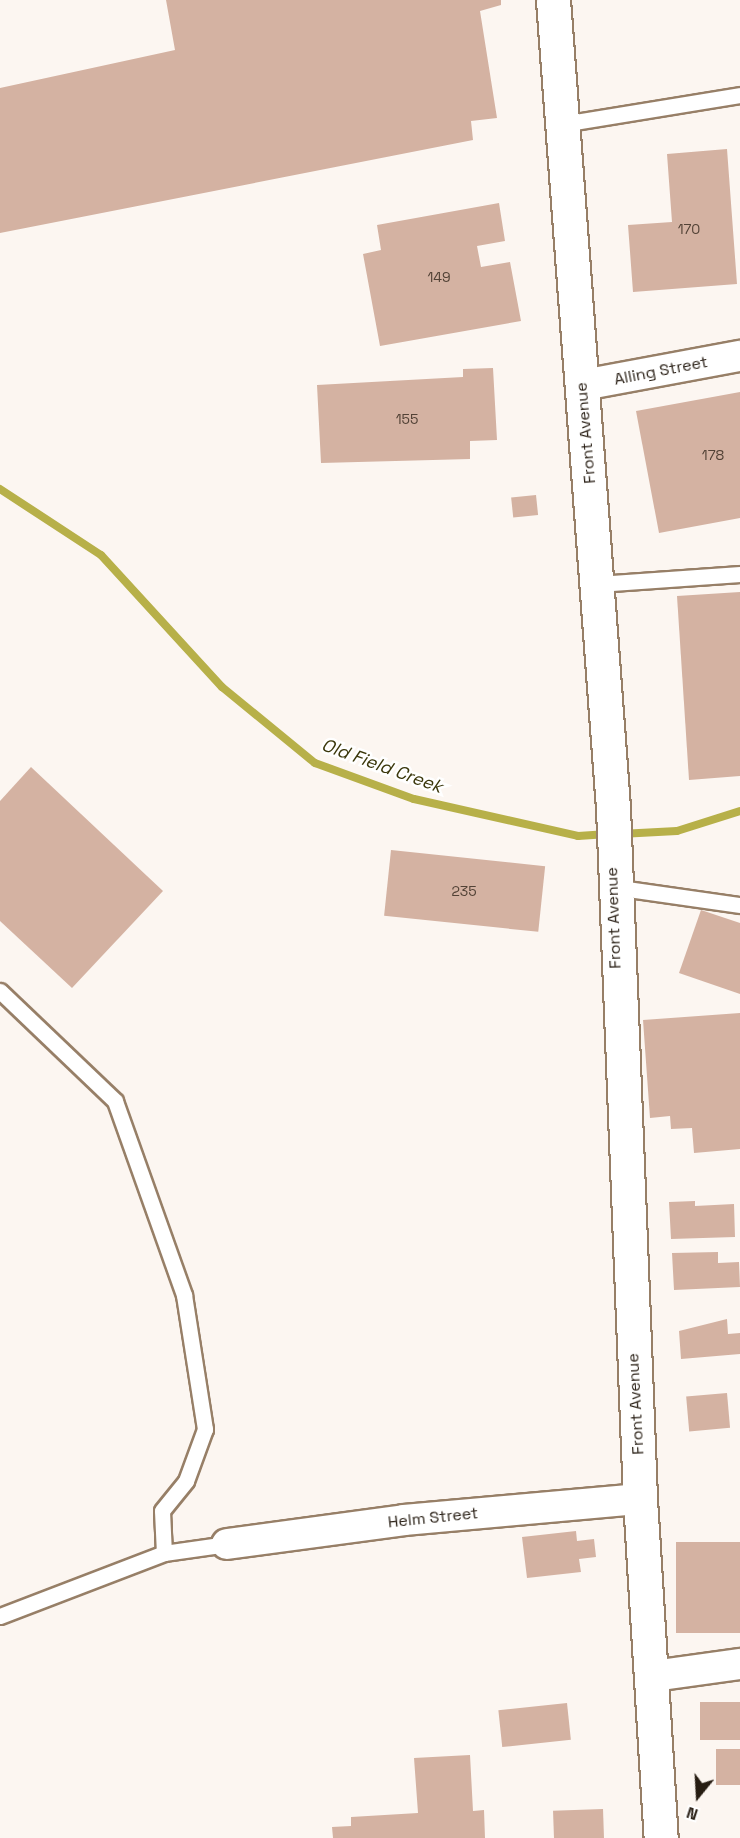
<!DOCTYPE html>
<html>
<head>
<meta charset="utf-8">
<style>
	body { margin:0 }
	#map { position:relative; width:740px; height:1838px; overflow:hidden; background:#fcf6f1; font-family:"Space Grotesk",sans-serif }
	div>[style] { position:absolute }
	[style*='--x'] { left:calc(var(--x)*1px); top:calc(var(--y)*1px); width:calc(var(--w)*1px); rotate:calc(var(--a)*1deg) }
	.stream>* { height:8px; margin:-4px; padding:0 4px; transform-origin:4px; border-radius:4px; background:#b7b049 }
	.building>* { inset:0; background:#d4b2a2; transform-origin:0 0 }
	.roads { filter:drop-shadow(2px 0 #977f67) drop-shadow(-2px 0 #977f67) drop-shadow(0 2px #977f67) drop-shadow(0 -2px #977f67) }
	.service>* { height:15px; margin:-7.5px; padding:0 7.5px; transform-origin:7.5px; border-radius:7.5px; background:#fff }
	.minor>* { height:30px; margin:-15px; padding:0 15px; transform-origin:15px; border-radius:15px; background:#fff }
	.tertiary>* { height:33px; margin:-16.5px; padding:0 16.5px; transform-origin:16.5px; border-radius:16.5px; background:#fff }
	span { translate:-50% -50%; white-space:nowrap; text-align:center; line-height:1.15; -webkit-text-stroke:5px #fff; paint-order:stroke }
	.number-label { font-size:14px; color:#524236 }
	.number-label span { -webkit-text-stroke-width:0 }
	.street-label { font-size:16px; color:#261c12 }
	.water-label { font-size:18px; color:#3a360a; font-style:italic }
	.north { position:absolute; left:668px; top:1766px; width:60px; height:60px; -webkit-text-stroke:4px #fff; paint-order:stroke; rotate:198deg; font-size:16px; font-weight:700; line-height:24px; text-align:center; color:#261c12 }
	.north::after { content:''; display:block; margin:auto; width:21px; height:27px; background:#261c12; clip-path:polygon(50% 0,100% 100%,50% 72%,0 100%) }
</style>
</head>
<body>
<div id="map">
	<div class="stream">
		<div style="--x:0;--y:489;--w:121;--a:33.2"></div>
		<div style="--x:101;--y:555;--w:179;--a:47.5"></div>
		<div style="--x:222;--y:687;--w:120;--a:39.3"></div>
		<div style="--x:315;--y:763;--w:105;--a:20"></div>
		<div style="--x:414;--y:799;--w:168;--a:12.7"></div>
		<div style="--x:578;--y:836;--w:30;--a:-4"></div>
		<div style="--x:620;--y:834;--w:57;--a:-3"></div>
		<div style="--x:677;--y:831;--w:66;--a:-17.6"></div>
	</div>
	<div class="building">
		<div style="clip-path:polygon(166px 0,501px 0,501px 5px,480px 11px,497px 118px,471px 121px,473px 140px,0 233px,0 88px,175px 50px)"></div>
		<div style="clip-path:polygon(727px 149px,737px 284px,633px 292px,628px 225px,672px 222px,667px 154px)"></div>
		<div style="clip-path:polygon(499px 203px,505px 241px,477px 246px,481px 267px,510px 262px,521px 321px,380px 346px,363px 254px,381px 250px,377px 225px)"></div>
		<div style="clip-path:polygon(493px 368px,497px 440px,470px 441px,470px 459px,321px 463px,317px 385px,463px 377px,463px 369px)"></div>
		<div style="clip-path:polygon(740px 392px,740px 518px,659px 533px,636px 411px)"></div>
		<div style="left:536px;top:495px;width:20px;height:25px;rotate:84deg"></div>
		<div style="clip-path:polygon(740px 592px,740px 776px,689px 780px,677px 596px)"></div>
		<div style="clip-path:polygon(31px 767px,163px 891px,72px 988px,0 921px,0 801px)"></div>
		<div style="left:391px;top:850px;width:155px;height:66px;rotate:6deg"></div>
		<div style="clip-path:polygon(701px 910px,740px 923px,740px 994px,679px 973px)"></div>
		<div style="clip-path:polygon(740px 1013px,740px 1149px,694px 1153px,692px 1128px,671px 1129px,670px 1116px,650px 1118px,643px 1020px)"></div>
		<div style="clip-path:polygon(695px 1201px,695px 1206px,734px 1204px,735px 1237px,671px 1239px,669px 1202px)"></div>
		<div style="clip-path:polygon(718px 1252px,718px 1263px,739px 1262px,740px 1287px,674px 1290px,672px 1253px)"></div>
		<div style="clip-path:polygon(727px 1319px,728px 1334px,740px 1333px,740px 1354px,681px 1359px,679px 1331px)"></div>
		<div style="left:727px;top:1393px;width:35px;height:41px;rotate:85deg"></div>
		<div style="clip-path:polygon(576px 1531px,577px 1541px,594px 1539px,596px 1557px,579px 1559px,581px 1572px,527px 1578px,522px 1537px)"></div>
		<div style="left:740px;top:1542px;width:91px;height:64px;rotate:90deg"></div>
		<div style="left:740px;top:1702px;width:38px;height:40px;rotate:90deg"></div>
		<div style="left:567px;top:1703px;width:37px;height:69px;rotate:84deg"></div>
		<div style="left:740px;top:1749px;width:36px;height:24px;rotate:90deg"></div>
		<div style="clip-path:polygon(470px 1755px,473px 1811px,484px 1810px,485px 1838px,333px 1838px,332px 1827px,351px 1826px,351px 1817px,418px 1813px,414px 1758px)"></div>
		<div style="left:603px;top:1809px;width:29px;height:50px;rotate:88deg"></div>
	</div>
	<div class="roads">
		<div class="service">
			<div style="--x:563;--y:124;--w:179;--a:-9.3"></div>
			<div style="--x:598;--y:584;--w:142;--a:-4"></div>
			<div style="--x:613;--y:887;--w:128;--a:8.1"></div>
			<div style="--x:0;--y:991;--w:159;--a:43.7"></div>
			<div style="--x:115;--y:1101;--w:206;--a:70.4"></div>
			<div style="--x:184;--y:1295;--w:136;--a:81.1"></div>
			<div style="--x:205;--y:1429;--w:55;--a:110.1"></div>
			<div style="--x:186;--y:1481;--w:38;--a:129"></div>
			<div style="--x:162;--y:1511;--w:42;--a:87.3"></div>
			<div style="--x:0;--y:1616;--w:176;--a:-21"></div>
			<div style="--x:164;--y:1553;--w:64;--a:-8.1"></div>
		</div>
		<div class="minor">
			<div style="--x:583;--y:385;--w:160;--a:-10.5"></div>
			<div style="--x:227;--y:1544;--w:179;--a:-7.7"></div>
			<div style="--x:404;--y:1520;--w:237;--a:-5.1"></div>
			<div style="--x:653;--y:1676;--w:88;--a:-7.9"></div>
		</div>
		<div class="tertiary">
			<div style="--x:553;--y:0;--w:810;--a:85.75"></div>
			<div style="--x:613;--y:808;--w:692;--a:87.76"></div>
			<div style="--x:640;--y:1499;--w:340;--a:86.5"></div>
		</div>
	</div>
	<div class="number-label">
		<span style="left:689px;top:229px">170</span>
		<span style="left:439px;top:277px">149</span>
		<span style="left:407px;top:419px">155</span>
		<span style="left:713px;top:455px">178</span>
		<span style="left:464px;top:891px">235</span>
	</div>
	<div class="street-label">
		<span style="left:661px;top:371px;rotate:-11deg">Alling Street</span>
		<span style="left:586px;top:433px;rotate:-95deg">Front Avenue</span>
		<span style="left:614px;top:918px;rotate:-92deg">Front Avenue</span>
		<span style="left:636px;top:1404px;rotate:-93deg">Front Avenue</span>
		<span style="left:433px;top:1518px;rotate:-6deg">Helm Street</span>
	</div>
	<div class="water-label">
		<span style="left:382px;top:766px;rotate:20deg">Old Field Creek</span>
	</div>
	<div class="north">N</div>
</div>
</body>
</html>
